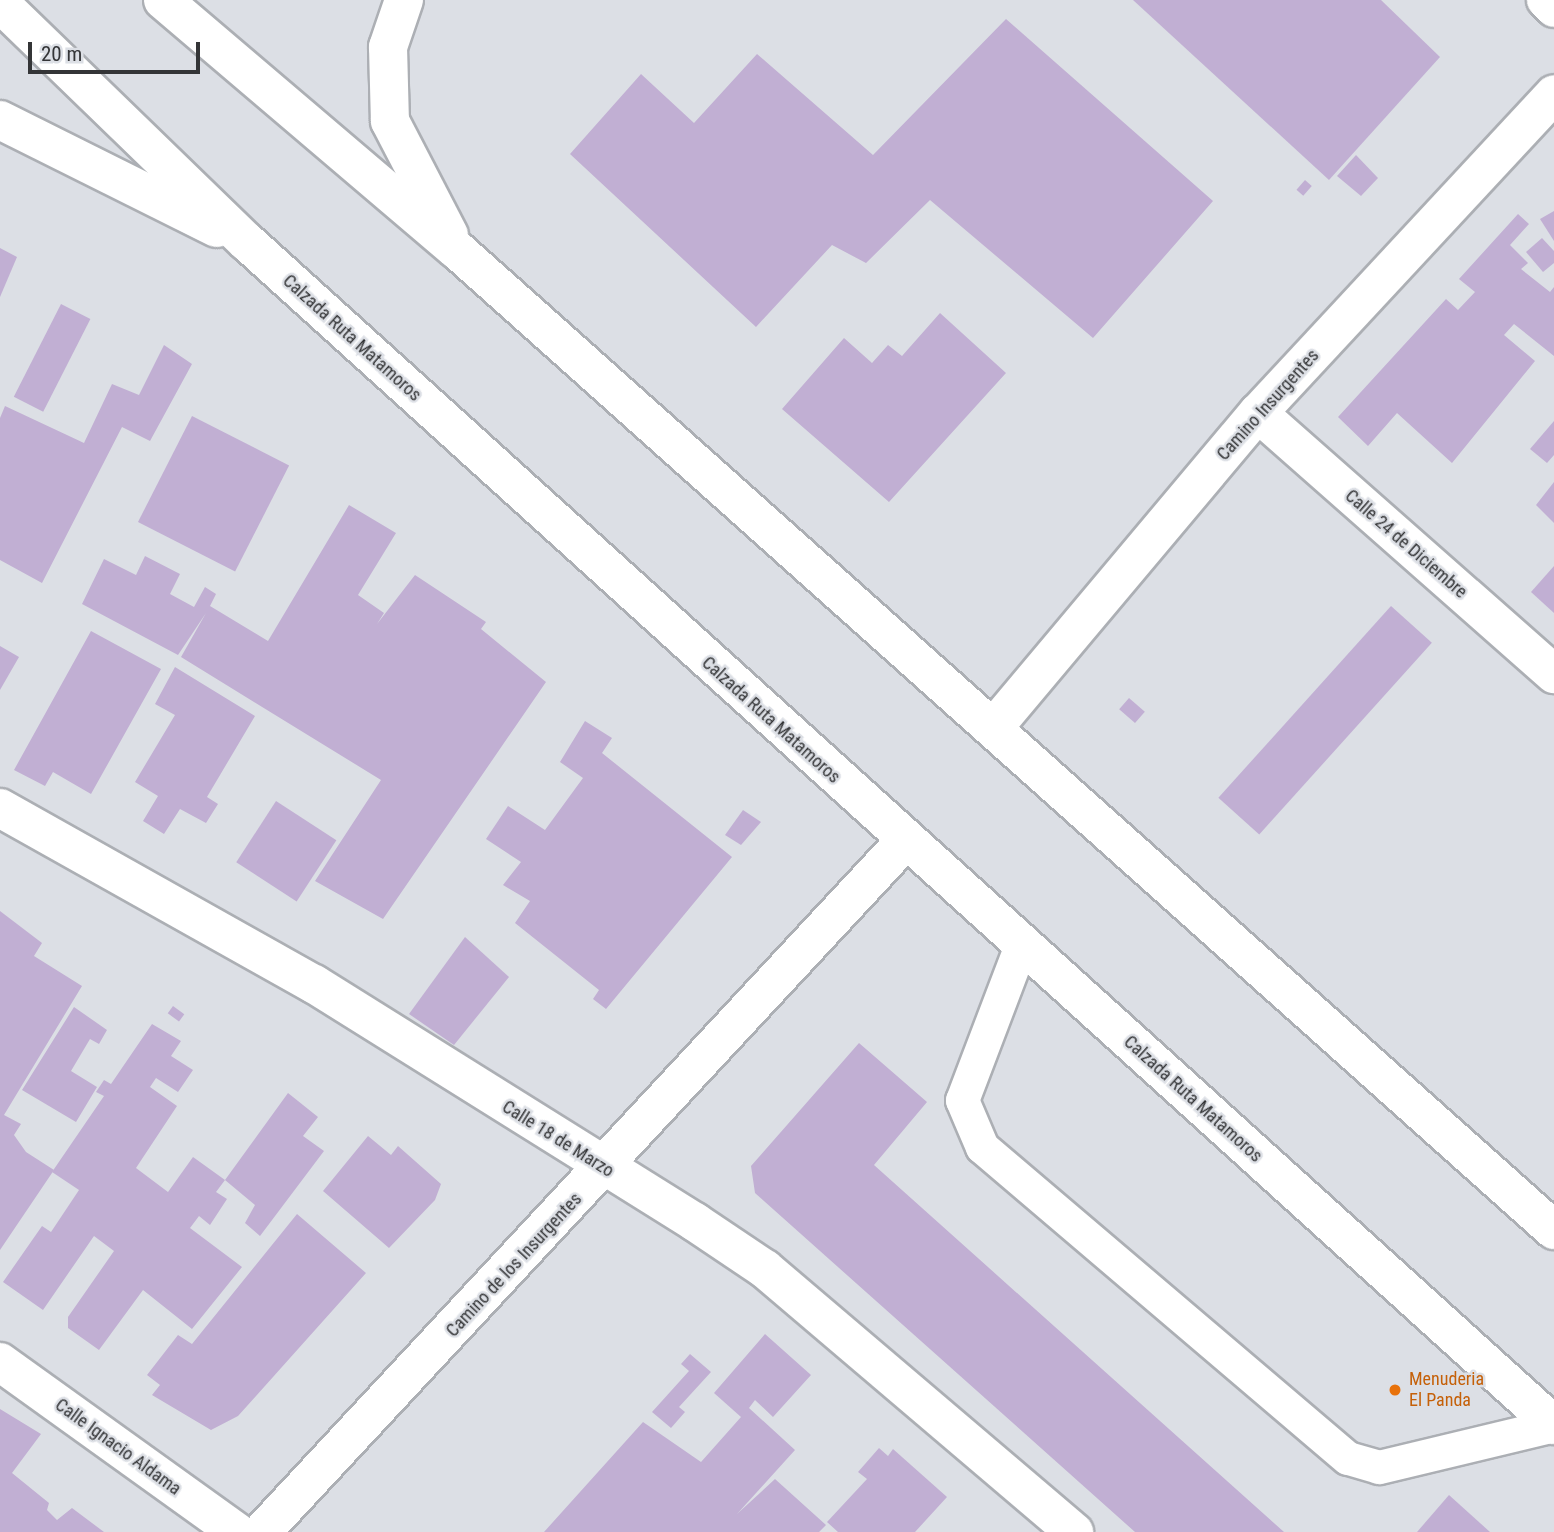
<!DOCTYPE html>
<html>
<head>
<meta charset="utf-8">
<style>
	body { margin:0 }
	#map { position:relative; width:1554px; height:1532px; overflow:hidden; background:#dcdfe5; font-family:"Roboto Condensed",sans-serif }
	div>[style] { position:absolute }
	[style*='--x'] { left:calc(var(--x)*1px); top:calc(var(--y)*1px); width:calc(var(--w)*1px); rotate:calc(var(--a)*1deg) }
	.building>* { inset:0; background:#c1afd3; transform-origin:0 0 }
	.roads { filter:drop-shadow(2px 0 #acafb4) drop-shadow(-2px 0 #acafb4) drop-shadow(0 2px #acafb4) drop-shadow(0 -2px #acafb4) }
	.lane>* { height:33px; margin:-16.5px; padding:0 16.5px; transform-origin:16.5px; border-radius:16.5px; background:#fff }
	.street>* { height:38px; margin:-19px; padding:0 19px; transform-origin:19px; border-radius:19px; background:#fff }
	.primary>* { height:38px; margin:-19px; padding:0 19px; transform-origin:19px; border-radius:19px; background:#fff }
	.dots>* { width:19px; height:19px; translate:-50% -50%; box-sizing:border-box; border:4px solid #dcdfe5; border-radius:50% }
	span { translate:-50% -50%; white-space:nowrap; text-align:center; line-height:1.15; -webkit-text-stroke:5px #dcdfe5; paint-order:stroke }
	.street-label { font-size:18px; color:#343537 }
	.food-label { font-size:18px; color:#c56008 }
	.left { translate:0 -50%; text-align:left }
	.scale { position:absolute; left:28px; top:42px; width:172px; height:32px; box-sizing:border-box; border:4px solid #343537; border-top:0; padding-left:9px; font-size:21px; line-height:24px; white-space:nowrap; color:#343537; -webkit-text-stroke:5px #dcdfe5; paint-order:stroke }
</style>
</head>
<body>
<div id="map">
	<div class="building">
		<div style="clip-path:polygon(1133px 0,1381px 0,1440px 57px,1329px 180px)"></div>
		<div style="clip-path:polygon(1006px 19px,1213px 201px,1093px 338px,930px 200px,866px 263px,832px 245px,756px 327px,570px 154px,641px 74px,694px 123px,757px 54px,873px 155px)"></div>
		<div style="clip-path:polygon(1356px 155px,1378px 178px,1361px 196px,1337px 176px)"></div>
		<div style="left:1305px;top:180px;width:9px;height:13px;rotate:41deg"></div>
		<div style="clip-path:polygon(1554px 211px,1554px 241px,1540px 219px)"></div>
		<div style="clip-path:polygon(1518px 214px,1529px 224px,1510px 245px,1528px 263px,1521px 269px,1550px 292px,1554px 287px,1554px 356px,1514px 324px,1504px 335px,1535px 361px,1452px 463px,1397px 413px,1368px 446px,1338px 417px,1446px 299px,1458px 310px,1475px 292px,1459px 279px)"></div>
		<div style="clip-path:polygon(1542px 238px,1554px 251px,1554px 263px,1543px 272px,1526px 252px)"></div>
		<div style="clip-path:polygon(0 248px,17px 257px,0 297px)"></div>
		<div style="left:61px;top:304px;width:33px;height:104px;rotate:27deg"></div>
		<div style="clip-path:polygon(940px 313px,1006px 373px,889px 502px,782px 409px,844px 338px,872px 363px,888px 345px,902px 356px)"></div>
		<div style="clip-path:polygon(164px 345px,192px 364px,150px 441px,122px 427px,42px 583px,0 560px,0 418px,5px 406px,84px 443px,112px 384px,139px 395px)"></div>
		<div style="left:192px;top:416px;width:109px;height:119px;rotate:27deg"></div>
		<div style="clip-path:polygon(1554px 421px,1554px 455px,1547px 463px,1530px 449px)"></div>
		<div style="clip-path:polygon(1554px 482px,1554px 523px,1536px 505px)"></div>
		<div style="clip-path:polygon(349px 505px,396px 533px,358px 595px,384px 613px,377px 624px,415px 575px,486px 622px,481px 629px,546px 682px,383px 919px,315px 881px,381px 780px,181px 657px,206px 613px,178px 655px,82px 604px,104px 559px,136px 575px,145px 556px,180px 574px,170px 594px,194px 607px,205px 587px,216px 594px,210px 606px,268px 641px)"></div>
		<div style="clip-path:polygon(1554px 566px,1554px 613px,1531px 592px)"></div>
		<div style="left:1391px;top:606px;width:55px;height:258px;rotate:42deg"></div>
		<div style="clip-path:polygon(91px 631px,161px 669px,91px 794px,53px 772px,45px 786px,14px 770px)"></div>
		<div style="clip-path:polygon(0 646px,19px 657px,0 690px)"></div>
		<div style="clip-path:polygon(175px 667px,255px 716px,207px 797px,218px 804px,206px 823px,180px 809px,164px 834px,143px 821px,158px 796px,135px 782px,175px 715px,155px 704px)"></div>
		<div style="left:1129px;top:698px;width:21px;height:15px;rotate:41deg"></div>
		<div style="clip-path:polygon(585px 721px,612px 738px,602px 753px,732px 857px,606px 1009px,593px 999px,599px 990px,515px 923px,530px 901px,503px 885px,521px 862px,486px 839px,508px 806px,545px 830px,583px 778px,560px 762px)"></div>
		<div style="left:276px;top:801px;width:72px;height:73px;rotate:33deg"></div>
		<div style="clip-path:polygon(743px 810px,761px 822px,741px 845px,725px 835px)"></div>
		<div style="clip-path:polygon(0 911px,42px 943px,34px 956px,82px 986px,4px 1115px,21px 1124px,14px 1135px,26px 1152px,54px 1170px,0 1250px)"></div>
		<div style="clip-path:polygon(465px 937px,509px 977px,454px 1045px,409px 1014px)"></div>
		<div style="left:173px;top:1006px;width:14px;height:9px;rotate:36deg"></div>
		<div style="clip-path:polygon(74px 1007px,107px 1030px,99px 1044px,90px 1039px,71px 1071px,97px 1087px,76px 1122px,22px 1090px)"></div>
		<div style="clip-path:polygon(152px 1024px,181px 1041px,171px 1056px,193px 1070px,178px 1092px,156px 1078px,150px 1087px,177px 1106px,136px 1168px,168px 1192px,193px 1157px,225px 1180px,288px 1093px,318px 1117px,303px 1136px,324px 1151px,260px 1236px,245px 1223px,255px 1205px,225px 1180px,216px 1192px,227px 1199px,210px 1225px,199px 1216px,190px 1228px,242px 1267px,192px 1329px,143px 1290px,99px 1350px,68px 1328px,68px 1317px,114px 1251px,94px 1236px,43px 1310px,3px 1282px,42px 1226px,51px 1232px,79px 1190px,52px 1172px,104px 1096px,96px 1092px,104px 1080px,111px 1084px)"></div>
		<div style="clip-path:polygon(859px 1043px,927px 1102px,874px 1165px,1284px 1532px,1135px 1532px,755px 1193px,751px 1166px)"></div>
		<div style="clip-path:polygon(368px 1136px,391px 1155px,398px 1146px,441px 1184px,435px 1200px,389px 1248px,323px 1191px)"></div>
		<div style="clip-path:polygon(297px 1214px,366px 1273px,238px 1416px,211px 1430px,152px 1395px,160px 1385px,147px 1375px,178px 1335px,192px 1344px)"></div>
		<div style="clip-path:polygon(765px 1334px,811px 1375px,773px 1417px,755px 1400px,749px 1408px,795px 1450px,737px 1514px,775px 1479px,826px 1525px,819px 1532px,544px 1532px,643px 1422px,701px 1462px,741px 1417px,714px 1393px)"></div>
		<div style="clip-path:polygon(690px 1354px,711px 1372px,679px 1407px,685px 1412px,671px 1428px,652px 1412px,689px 1371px,681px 1364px)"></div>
		<div style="clip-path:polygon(0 1409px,41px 1434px,12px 1473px,49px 1503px,47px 1510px,57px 1520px,72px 1508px,104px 1532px,0 1532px)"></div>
		<div style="clip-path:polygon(879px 1448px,888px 1456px,893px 1449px,947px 1497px,915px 1532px,838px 1532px,827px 1522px,867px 1479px,858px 1472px)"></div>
		<div style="clip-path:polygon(1449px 1495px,1490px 1532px,1417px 1532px)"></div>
	</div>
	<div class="roads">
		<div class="lane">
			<div style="--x:1021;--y:945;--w:166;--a:110.8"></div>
			<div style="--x:962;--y:1100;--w:51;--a:66.9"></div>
			<div style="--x:982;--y:1147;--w:480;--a:40.4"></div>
			<div style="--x:1348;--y:1458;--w:32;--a:16"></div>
			<div style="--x:1379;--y:1467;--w:180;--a:-13.5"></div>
		</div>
		<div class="street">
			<div style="--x:1546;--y:0;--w:11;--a:45"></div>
			<div style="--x:1258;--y:413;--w:395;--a:41.4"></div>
			<div style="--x:995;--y:726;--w:409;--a:-50"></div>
			<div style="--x:1258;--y:413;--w:435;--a:-47.1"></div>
			<div style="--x:0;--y:808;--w:360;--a:29.3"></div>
			<div style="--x:314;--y:984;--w:449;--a:32"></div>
			<div style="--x:695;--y:1222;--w:84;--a:33.9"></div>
			<div style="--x:765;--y:1269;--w:406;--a:40.4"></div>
			<div style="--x:0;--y:1362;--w:292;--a:35.7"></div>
			<div style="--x:262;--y:1532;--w:944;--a:-47.06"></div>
		</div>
		<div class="primary">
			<div style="--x:163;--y:0;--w:386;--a:40.4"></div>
			<div style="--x:457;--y:250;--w:1471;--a:41.78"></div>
			<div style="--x:404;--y:0;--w:50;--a:108.8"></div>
			<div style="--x:388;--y:47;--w:74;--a:88.5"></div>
			<div style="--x:390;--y:121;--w:128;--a:62.6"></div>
			<div style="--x:0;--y:3;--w:344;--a:44.1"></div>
			<div style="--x:247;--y:242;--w:1763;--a:42.15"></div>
			<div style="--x:0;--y:120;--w:242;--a:26.5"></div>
		</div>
	</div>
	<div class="dots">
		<div style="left:1395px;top:1390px;background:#e8710a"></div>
	</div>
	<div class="street-label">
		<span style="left:352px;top:338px;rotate:42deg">Calzada Ruta Matamoros</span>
		<span style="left:1268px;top:405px;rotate:-48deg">Camino Insurgentes</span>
		<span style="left:1406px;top:544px;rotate:41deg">Calle 24 de Diciembre</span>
		<span style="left:771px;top:720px;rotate:42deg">Calzada Ruta Matamoros</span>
		<span style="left:1193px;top:1099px;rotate:42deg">Calzada Ruta Matamoros</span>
		<span style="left:558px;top:1139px;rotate:32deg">Calle 18 de Marzo</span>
		<span style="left:514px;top:1265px;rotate:-47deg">Camino de los Insurgentes</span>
		<span style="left:118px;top:1447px;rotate:36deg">Calle Ignacio Aldama</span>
	</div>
	<div class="food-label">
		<span class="left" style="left:1409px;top:1390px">Menuderia<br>El Panda</span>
	</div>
	<div class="scale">20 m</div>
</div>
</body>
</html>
